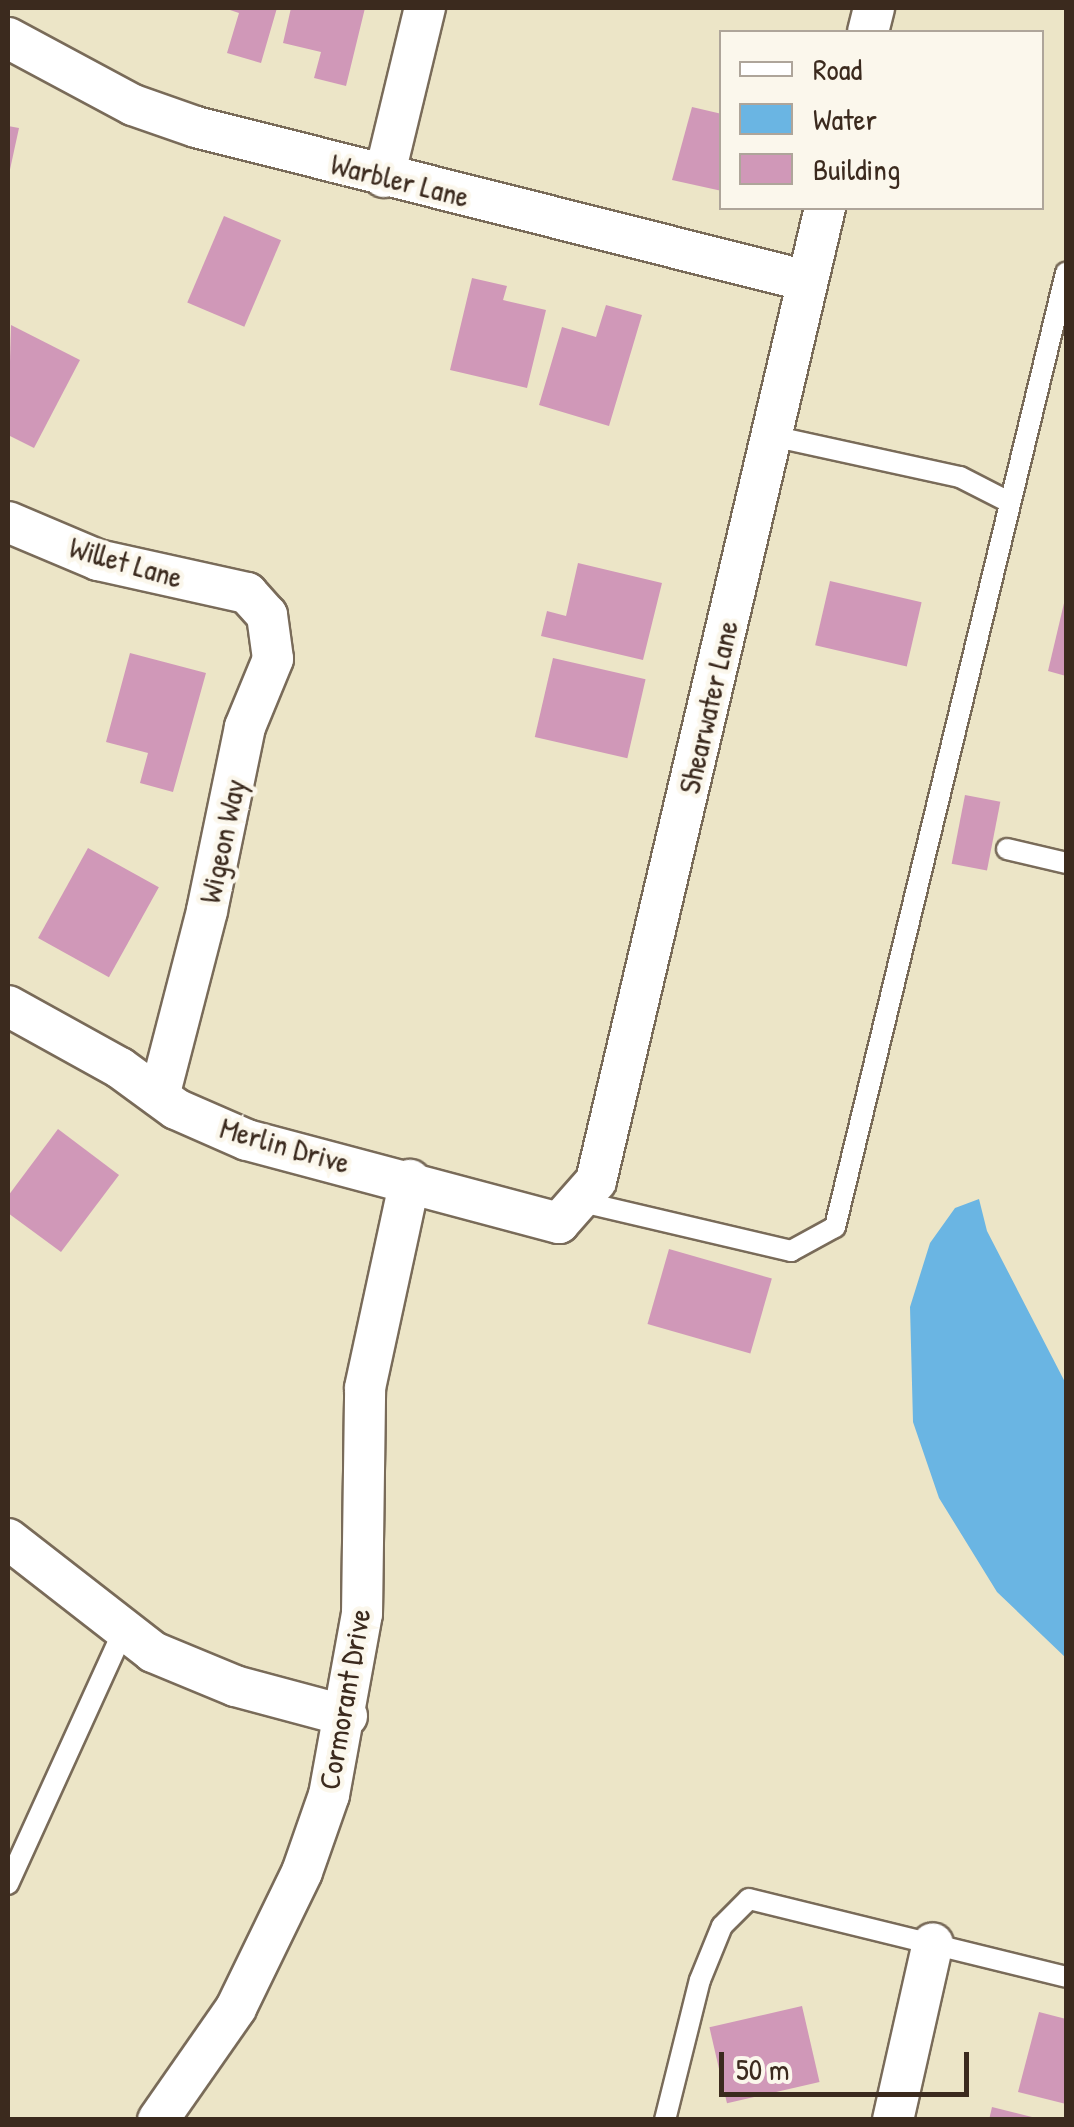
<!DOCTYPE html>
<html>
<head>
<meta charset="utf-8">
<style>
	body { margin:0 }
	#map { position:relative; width:1074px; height:2127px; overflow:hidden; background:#ece5c7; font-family:"Patrick Hand",sans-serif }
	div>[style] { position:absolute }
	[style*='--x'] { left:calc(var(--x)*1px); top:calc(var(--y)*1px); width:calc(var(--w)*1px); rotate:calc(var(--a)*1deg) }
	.water>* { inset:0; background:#6ab5e3 }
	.building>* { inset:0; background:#d098b8; transform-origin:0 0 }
	.roads { filter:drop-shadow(2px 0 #796b59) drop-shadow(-2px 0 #796b59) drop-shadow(0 2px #796b59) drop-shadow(0 -2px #796b59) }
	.lane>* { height:20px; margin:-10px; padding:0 10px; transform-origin:10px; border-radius:10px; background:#fff }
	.street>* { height:40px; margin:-20px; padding:0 20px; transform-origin:20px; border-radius:20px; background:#fff }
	span { translate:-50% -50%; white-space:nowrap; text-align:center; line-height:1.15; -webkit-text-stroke:9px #fbf7ec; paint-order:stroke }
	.street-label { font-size:30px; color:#3b2a1e }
	.frame { position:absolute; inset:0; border:10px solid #3b2a1e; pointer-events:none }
	.legend { position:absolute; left:719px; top:30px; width:325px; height:180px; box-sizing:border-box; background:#fbf7ec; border:2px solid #aea59a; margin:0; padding:12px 18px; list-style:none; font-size:30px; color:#3b2a1e }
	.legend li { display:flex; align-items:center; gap:20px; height:50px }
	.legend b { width:50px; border:2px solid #aea59a }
	.scale { position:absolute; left:719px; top:2052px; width:250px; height:45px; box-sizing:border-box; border:5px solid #3b2a1e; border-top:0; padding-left:12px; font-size:30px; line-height:35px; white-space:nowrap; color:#3b2a1e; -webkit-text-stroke:8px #fbf7ec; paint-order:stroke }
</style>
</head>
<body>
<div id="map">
	<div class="water">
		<div style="clip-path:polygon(979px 1199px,987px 1231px,1066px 1384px,1066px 1658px,997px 1592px,939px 1498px,913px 1422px,910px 1307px,930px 1243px,955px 1208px)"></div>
	</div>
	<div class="building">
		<div style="clip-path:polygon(224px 8px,277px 8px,261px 63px,227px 53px,239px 13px)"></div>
		<div style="clip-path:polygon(291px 8px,365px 8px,346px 86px,314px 78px,321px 52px,283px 43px)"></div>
		<div style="clip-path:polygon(692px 107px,722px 114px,722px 191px,672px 180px)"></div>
		<div style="clip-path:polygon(8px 126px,19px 128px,9px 174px,8px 174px)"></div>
		<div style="left:224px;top:216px;width:62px;height:94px;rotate:23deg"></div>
		<div style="clip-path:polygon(472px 278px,507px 286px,503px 300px,546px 310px,527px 388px,450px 370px)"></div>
		<div style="clip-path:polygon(606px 305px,642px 315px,609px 426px,539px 405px,562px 327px,596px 337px)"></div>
		<div style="clip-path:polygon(11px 325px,80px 360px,34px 448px,8px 435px)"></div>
		<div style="clip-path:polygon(578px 563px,662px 583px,643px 660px,541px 636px,547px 611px,566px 616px)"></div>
		<div style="left:830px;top:581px;width:94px;height:66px;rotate:13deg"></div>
		<div style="clip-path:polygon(1065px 599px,1066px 599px,1066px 676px,1048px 671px)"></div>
		<div style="clip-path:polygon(130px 653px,206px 673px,173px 792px,140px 783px,148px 753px,106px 742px)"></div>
		<div style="left:553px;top:658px;width:95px;height:81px;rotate:13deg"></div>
		<div style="left:965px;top:795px;width:36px;height:70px;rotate:11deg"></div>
		<div style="left:88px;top:848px;width:81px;height:103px;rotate:29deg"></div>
		<div style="clip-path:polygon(58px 1129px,119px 1175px,61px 1252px,8px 1213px,8px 1196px)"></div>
		<div style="left:669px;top:1249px;width:107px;height:78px;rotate:16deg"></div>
		<div style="left:802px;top:2006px;width:78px;height:95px;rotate:77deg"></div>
		<div style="clip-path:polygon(1039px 2012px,1066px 2019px,1066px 2104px,1018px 2092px)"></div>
		<div style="clip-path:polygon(992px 2107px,1036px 2118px,1036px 2120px,989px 2120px)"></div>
	</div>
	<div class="roads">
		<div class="lane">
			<div style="--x:772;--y:436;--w:192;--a:12.3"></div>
			<div style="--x:960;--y:477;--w:53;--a:27.1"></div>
			<div style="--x:1007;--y:849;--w:61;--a:13.3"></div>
			<div style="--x:578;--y:1201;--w:219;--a:13.2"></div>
			<div style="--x:791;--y:1251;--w:50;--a:-28.6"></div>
			<div style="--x:835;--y:1227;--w:982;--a:-76.39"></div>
			<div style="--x:8;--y:1884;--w:275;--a:-65.5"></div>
			<div style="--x:665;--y:2120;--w:144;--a:-76"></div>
			<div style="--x:700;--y:1980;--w:58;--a:-67.8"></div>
			<div style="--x:722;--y:1926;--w:38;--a:-45"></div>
			<div style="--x:749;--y:1899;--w:326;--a:13.8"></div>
		</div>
		<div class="street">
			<div style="--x:868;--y:32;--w:25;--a:-76"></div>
			<div style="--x:8;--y:38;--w:142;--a:28.2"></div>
			<div style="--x:133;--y:105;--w:67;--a:19.2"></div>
			<div style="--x:196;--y:127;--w:630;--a:14.15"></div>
			<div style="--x:384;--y:177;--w:174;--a:-76.4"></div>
			<div style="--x:8;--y:522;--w:98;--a:22.9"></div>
			<div style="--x:98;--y:560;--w:153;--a:12.5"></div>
			<div style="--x:247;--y:593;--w:30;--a:48"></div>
			<div style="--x:267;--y:615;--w:44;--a:82.2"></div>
			<div style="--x:273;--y:659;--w:74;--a:112.4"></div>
			<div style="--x:245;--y:727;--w:188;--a:101.7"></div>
			<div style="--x:207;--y:911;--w:191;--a:104.5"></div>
			<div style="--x:8;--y:1006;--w:128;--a:29"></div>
			<div style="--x:120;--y:1068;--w:69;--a:36.2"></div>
			<div style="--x:176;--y:1109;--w:77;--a:23.6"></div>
			<div style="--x:247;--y:1140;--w:323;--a:14.9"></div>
			<div style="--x:559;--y:1223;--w:56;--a:-48.6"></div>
			<div style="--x:596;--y:1181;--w:1000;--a:-76.76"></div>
			<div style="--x:8;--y:1539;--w:184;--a:37.9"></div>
			<div style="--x:153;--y:1652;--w:89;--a:22.5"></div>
			<div style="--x:235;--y:1686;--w:116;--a:15"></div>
			<div style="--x:158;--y:2120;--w:136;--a:-55.1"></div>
			<div style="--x:236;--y:2008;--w:151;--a:-64.1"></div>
			<div style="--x:302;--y:1872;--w:82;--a:-70.7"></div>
			<div style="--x:329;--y:1795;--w:184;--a:-79.7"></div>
			<div style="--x:362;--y:1614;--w:226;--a:-89.2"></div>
			<div style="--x:365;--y:1388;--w:213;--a:-77.8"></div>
			<div style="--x:893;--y:2120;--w:181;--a:-77.3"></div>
		</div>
	</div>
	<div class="street-label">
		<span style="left:400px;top:180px;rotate:14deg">Warbler Lane</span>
		<span style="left:126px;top:562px;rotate:16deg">Willet Lane</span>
		<span style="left:708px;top:707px;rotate:-77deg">Shearwater Lane</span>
		<span style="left:222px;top:841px;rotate:-78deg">Wigeon Way</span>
		<span style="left:285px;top:1145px;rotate:16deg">Merlin Drive</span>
		<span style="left:344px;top:1699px;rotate:-80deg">Cormorant Drive</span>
	</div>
	<div class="frame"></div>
	<ul class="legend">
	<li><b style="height:12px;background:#fff"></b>Road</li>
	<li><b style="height:28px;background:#6ab5e3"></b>Water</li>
	<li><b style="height:28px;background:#d098b8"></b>Building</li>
	</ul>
	<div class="scale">50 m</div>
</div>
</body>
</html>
